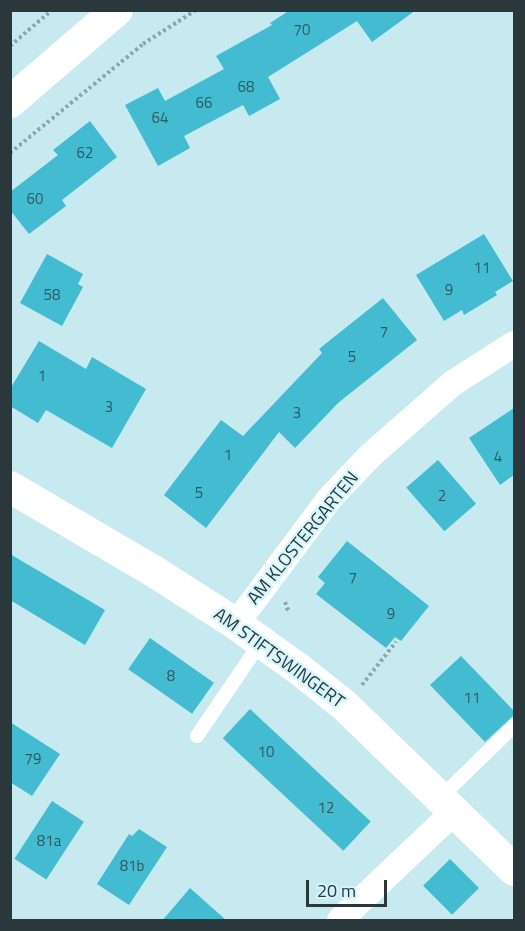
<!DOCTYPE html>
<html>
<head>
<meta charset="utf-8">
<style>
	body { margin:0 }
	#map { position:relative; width:525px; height:931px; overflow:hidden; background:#c7e9f0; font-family:"Titillium Web",sans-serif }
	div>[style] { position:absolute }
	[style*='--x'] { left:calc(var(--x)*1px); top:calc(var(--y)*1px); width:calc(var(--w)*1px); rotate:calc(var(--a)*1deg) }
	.building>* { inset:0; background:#43bbd0; transform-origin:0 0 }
	.path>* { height:4px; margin-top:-2px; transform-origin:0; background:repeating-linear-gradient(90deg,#8da7ac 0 3px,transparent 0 6px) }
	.service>* { height:14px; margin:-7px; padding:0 7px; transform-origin:7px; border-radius:7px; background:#fff }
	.minor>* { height:26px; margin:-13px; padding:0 13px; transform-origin:13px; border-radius:13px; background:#fff }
	.tertiary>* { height:32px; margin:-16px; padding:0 16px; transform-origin:16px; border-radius:16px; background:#fff }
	span { translate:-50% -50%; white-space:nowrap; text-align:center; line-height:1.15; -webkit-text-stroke:4.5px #d4f6fd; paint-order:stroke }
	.number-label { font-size:15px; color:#315960 }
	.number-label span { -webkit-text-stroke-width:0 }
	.street-label { font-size:18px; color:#2b383b }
	.frame { position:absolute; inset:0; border:12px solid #2b383b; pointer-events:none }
	.scale { position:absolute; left:306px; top:880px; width:81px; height:27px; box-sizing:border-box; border:3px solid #2b383b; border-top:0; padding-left:8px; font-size:18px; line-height:21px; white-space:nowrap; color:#2b383b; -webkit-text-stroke:4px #d4f6fd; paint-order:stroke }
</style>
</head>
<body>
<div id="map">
	<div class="building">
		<div style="clip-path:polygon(290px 10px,416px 10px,372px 42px,357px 21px,268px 77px,280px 99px,249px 116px,243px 105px,184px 136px,190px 148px,158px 166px,125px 105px,158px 88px,165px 101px,224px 69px,216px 56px,272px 25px,270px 23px)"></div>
		<div style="clip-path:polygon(90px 121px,117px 157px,62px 200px,66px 206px,29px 234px,10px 210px,10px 192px,58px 155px,53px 150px)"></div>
		<div style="clip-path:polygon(484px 234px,513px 281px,495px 292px,497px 295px,464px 315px,462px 310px,444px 321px,416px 275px)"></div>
		<div style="clip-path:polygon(47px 254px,83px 274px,78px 284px,83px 287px,62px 326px,20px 303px)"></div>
		<div style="clip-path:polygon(383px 298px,417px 340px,338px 403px,295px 448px,279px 432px,206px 528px,164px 495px,221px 420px,243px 436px,322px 353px,319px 349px)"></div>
		<div style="clip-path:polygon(39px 341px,86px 369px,92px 357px,146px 389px,112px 448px,46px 410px,38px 423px,10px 406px,10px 389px)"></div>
		<div style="clip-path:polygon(514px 408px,514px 475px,500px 485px,469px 438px)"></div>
		<div style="left:438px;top:460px;width:58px;height:42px;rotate:49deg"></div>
		<div style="clip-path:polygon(347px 541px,429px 606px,401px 641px,395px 637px,386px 648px,316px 594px,325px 583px,318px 577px)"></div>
		<div style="clip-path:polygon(10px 554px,105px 610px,85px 645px,10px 600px)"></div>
		<div style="left:150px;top:638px;width:78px;height:38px;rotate:35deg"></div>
		<div style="clip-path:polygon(461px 656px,514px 711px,514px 715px,485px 742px,430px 685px)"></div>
		<div style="left:250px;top:709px;width:165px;height:40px;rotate:43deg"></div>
		<div style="clip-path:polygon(10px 722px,60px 754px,32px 796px,10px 782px)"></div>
		<div style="left:52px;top:801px;width:38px;height:69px;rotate:33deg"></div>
		<div style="clip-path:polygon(139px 829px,167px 847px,129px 905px,97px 884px,129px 834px,132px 836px)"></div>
		<div style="left:450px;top:859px;width:41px;height:38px;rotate:45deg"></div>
		<div style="clip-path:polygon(190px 888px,227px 921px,162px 921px)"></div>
	</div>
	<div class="path">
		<div style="--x:10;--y:46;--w:55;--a:-40.6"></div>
		<div style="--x:10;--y:153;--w:172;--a:-39.3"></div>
		<div style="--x:143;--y:44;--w:63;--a:-32.7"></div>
		<div style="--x:285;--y:602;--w:12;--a:70"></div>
		<div style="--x:362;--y:685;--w:55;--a:-51.7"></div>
	</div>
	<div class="service">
		<div style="--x:197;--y:736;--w:114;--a:-55.8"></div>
		<div style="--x:441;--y:797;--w:102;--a:-44.2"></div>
	</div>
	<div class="minor">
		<div style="--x:236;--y:624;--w:157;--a:-53.3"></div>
		<div style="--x:330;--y:498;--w:59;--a:-46.4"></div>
		<div style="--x:371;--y:455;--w:109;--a:-41.3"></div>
		<div style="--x:453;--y:383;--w:72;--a:-32.6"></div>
		<div style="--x:340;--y:920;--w:158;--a:-43.5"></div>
	</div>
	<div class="tertiary">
		<div style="--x:10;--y:102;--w:141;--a:-40.7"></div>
		<div style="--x:10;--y:487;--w:168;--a:30.4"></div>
		<div style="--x:155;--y:572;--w:96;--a:32.7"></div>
		<div style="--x:236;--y:624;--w:79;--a:35.7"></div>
		<div style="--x:300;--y:670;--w:56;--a:38.5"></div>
		<div style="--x:344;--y:705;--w:237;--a:44.1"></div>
	</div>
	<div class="number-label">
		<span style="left:302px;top:30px">70</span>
		<span style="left:246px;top:87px">68</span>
		<span style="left:204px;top:103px">66</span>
		<span style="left:160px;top:118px">64</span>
		<span style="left:85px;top:153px">62</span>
		<span style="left:35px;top:199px">60</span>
		<span style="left:482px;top:268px">11</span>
		<span style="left:449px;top:290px">9</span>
		<span style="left:52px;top:295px">58</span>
		<span style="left:384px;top:332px">7</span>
		<span style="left:352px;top:357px">5</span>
		<span style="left:42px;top:376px">1</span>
		<span style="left:109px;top:407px">3</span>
		<span style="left:297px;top:413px">3</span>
		<span style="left:228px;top:455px">1</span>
		<span style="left:498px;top:457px">4</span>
		<span style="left:199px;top:493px">5</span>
		<span style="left:442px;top:496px">2</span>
		<span style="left:353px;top:578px">7</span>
		<span style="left:391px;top:614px">9</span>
		<span style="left:171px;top:676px">8</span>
		<span style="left:472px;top:698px">11</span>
		<span style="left:266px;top:752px">10</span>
		<span style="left:33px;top:759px">79</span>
		<span style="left:326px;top:808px">12</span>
		<span style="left:49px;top:841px">81a</span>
		<span style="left:132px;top:866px">81b</span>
	</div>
	<div class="street-label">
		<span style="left:303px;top:538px;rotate:-51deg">AM KLOSTERGARTEN</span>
		<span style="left:279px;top:658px;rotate:36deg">AM STIFTSWINGERT</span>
	</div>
	<div class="frame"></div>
	<div class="scale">20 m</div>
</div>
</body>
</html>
